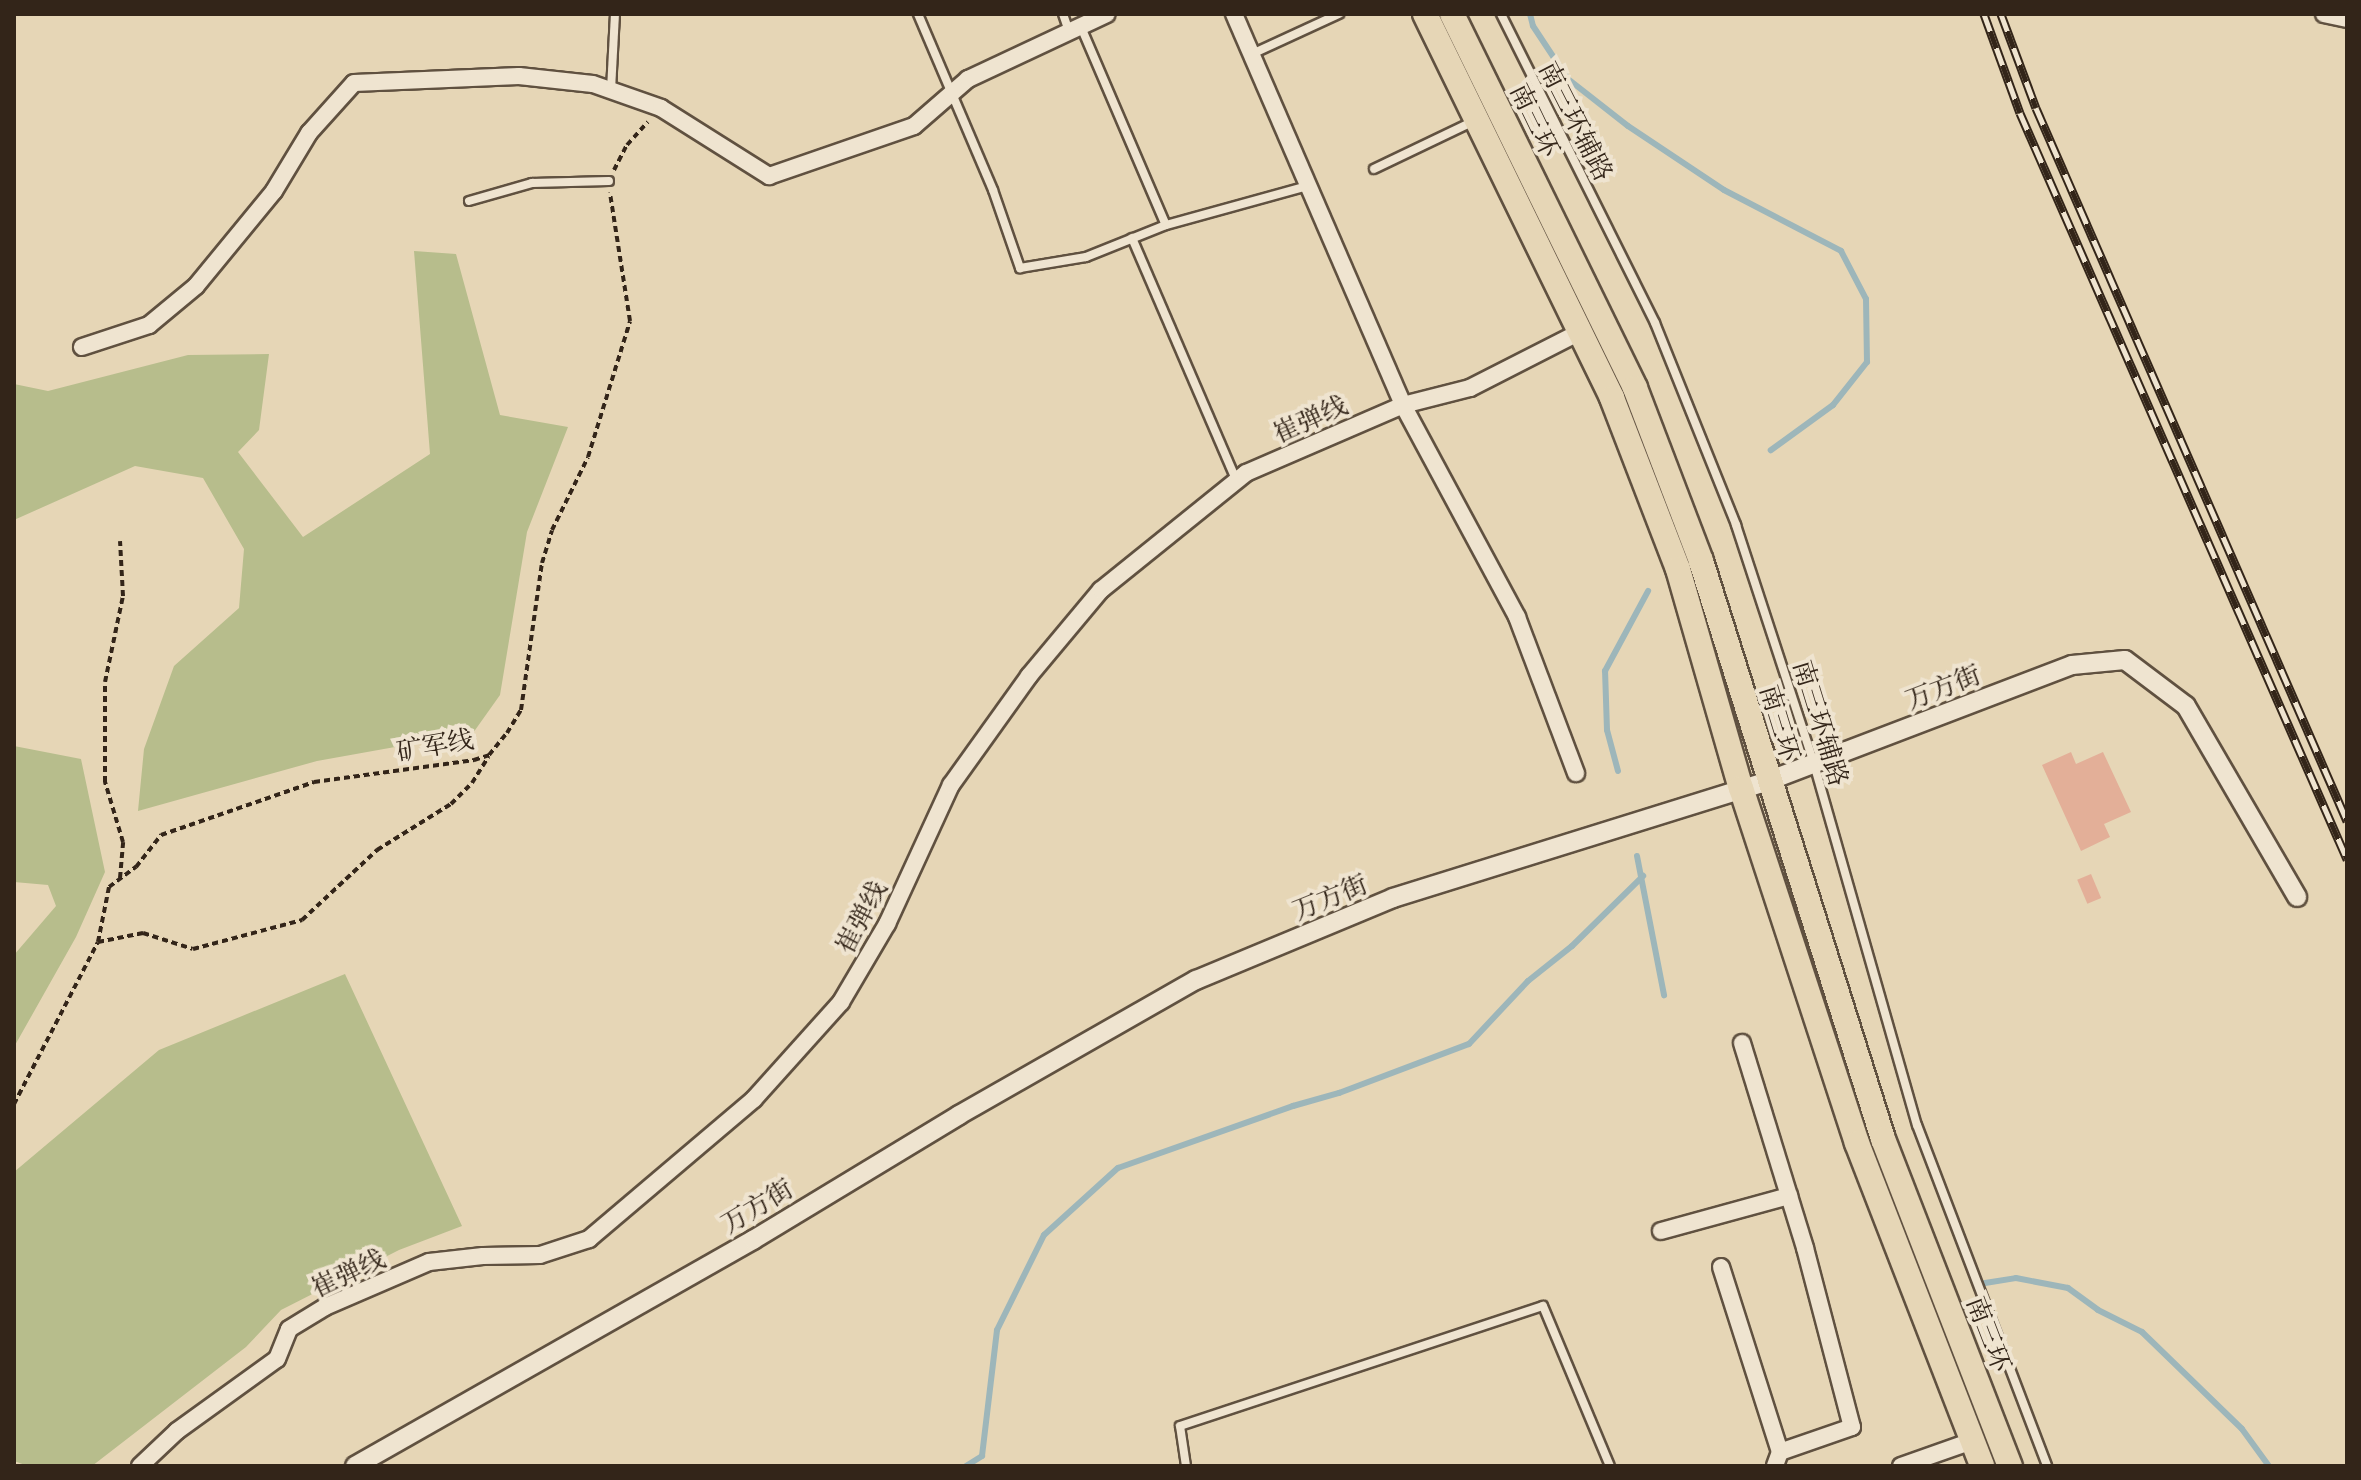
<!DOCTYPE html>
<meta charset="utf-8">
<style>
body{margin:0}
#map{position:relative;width:2361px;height:1480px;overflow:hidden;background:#e6d6b6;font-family:"Gentium Book Plus","Noto Serif SC",serif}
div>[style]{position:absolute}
.green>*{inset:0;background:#b7bd8c}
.stream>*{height:6px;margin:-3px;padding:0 3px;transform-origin:3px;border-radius:3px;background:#9db6ba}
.building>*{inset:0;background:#e3af98;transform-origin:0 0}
.path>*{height:4px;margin-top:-2px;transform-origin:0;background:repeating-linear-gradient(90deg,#332519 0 6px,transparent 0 10px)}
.roads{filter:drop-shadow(2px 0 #605140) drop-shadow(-2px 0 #605140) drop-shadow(0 2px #605140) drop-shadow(0 -2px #605140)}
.service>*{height:8px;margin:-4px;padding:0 4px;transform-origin:4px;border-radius:4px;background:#efe4d0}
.minor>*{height:16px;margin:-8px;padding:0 8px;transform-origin:8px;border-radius:8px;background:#efe4d0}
.tertiary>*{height:18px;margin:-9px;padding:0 9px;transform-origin:9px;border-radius:9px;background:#efe4d0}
.primary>*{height:24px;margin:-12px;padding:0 12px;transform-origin:12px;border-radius:12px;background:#e6d6b6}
.rail>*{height:9px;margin-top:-4.5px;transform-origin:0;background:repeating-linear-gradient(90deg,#efe4d0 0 18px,#332519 0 36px);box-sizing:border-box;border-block:2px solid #332519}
span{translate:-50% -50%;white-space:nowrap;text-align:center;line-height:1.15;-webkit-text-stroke:8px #efe4d0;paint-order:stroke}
.street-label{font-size:26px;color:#332519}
.frame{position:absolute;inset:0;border:16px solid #332519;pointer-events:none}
</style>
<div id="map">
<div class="green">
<i style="clip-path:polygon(414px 251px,456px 254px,500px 415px,568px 427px,527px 532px,500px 695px,473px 733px,317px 761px,138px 811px,144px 749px,174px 666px,239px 608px,244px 549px,203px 478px,135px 466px,14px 520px,14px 384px,48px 391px,188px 355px,269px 354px,259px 430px,238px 452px,303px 537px,430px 454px)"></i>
<i style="clip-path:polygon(14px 746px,81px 759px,105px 872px,76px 937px,14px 1047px,14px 955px,56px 906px,48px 885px,14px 882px)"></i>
<i style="clip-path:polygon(345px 974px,462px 1226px,399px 1250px,281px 1310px,246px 1347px,92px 1466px,28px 1466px,14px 1461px,14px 1172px,159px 1050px)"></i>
</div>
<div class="stream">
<i style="left:1530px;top:14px;width:12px;rotate:76deg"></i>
<i style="left:1533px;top:26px;width:64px;rotate:56.6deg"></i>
<i style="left:1568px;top:79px;width:76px;rotate:38.1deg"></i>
<i style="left:1628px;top:126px;width:115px;rotate:33.7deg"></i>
<i style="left:1724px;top:190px;width:132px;rotate:27.5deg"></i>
<i style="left:1841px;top:251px;width:54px;rotate:62.5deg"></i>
<i style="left:1866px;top:299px;width:63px;rotate:89.1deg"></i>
<i style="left:1867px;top:362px;width:55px;rotate:128.3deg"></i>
<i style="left:1833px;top:405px;width:77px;rotate:144deg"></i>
<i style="left:1618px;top:771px;width:42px;rotate:-105deg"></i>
<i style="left:1607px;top:730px;width:59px;rotate:-91.9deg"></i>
<i style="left:1605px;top:671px;width:91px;rotate:-61.7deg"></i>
<i style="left:1637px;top:856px;width:142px;rotate:79deg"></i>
<i style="left:1985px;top:1283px;width:31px;rotate:-9deg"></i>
<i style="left:2016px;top:1278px;width:53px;rotate:10.9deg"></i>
<i style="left:2068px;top:1288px;width:37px;rotate:36deg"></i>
<i style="left:2098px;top:1310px;width:49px;rotate:26.6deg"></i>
<i style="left:2142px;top:1332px;width:139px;rotate:44.1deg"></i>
<i style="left:2242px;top:1429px;width:46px;rotate:53.9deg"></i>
<i style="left:966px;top:1466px;width:19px;rotate:-32deg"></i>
<i style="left:982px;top:1456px;width:127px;rotate:-83.2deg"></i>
<i style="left:997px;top:1330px;width:106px;rotate:-63.7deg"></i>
<i style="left:1044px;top:1235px;width:100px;rotate:-42.2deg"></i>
<i style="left:1118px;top:1168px;width:186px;rotate:-19.5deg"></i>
<i style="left:1293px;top:1106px;width:48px;rotate:-15.8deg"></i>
<i style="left:1339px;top:1093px;width:139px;rotate:-20.7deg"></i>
<i style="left:1469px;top:1044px;width:86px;rotate:-46.9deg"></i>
<i style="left:1528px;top:981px;width:56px;rotate:-38.5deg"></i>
<i style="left:1572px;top:946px;width:100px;rotate:-44.6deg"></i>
</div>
<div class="building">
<i style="clip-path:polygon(2071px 752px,2076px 764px,2103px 752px,2131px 812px,2104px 824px,2110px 837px,2081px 851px,2042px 765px)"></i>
<i style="left:2091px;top:874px;width:26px;height:15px;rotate:67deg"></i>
</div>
<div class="path">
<i style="left:614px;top:170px;width:28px;rotate:-63deg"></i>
<i style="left:627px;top:145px;width:31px;rotate:-48deg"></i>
<i style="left:120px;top:878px;width:36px;rotate:-85deg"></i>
<i style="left:123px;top:842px;width:63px;rotate:-106.7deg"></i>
<i style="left:105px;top:782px;width:100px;rotate:-90deg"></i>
<i style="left:105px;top:682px;width:88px;rotate:-78.2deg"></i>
<i style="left:123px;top:596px;width:55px;rotate:-93.1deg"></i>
<i style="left:98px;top:942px;width:46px;rotate:-11.3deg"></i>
<i style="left:143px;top:933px;width:52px;rotate:17.7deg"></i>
<i style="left:193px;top:949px;width:113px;rotate:-14.9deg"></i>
<i style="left:302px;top:920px;width:103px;rotate:-43deg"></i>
<i style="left:377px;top:850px;width:87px;rotate:-31.9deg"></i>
<i style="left:451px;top:804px;width:30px;rotate:-45deg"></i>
<i style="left:472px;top:783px;width:31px;rotate:-58deg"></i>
<i style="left:14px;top:1104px;width:182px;rotate:-62.6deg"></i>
<i style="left:98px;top:942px;width:56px;rotate:-78.7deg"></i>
<i style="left:109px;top:887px;width:34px;rotate:-37deg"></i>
<i style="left:136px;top:867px;width:41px;rotate:-52deg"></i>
<i style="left:161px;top:835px;width:162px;rotate:-19.1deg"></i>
<i style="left:314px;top:782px;width:162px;rotate:-7.8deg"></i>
<i style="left:474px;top:760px;width:16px;rotate:-18deg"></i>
<i style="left:489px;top:755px;width:28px;rotate:-51deg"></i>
<i style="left:507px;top:733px;width:27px;rotate:-59deg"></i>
<i style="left:521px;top:710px;width:148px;rotate:-81.9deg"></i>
<i style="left:542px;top:563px;width:34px;rotate:-73deg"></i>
<i style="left:552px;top:530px;width:81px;rotate:-63.7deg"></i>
<i style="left:588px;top:457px;width:142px;rotate:-72.8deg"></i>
<i style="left:630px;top:321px;width:130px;rotate:-98.9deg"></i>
</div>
<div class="roads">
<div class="service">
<i style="left:918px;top:14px;width:191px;rotate:66.9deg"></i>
<i style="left:993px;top:190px;width:83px;rotate:70.9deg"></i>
<i style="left:1020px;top:268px;width:67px;rotate:-9.5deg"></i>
<i style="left:1086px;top:257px;width:86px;rotate:-21.8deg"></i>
<i style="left:1063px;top:14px;width:18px;rotate:71deg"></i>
<i style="left:1501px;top:14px;width:345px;rotate:63.5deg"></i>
<i style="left:1655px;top:323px;width:218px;rotate:68.1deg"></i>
<i style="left:1736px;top:525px;width:251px;rotate:71.9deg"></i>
<i style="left:1814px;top:764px;width:375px;rotate:74.1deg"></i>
<i style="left:1917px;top:1125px;width:365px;rotate:69.1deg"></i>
<i style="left:1081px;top:27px;width:215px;rotate:66.8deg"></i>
<i style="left:1166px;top:225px;width:147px;rotate:-15.4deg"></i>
<i style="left:1252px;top:54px;width:96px;rotate:-24.7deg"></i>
<i style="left:611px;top:90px;width:76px;rotate:-87deg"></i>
<i style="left:1374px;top:169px;width:109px;rotate:-25.6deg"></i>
<i style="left:469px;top:201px;width:66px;rotate:-15.9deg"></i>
<i style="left:532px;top:183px;width:77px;rotate:-1.5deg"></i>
<i style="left:1132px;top:238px;width:263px;rotate:66.7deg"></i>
<i style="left:1186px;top:1466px;width:40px;rotate:-98.5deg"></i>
<i style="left:1180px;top:1426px;width:382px;rotate:-18.3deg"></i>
<i style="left:1543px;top:1306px;width:173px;rotate:67.3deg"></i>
</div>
<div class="minor">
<i style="left:1234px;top:14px;width:426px;rotate:66.6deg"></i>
<i style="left:1403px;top:405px;width:241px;rotate:61.7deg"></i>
<i style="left:1517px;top:617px;width:167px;rotate:69.3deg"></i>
<i style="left:2324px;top:14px;width:24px;rotate:12deg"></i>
<i style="left:82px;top:347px;width:71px;rotate:-18.2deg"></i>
<i style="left:149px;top:325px;width:61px;rotate:-39.7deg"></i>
<i style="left:196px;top:286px;width:123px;rotate:-50.6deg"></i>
<i style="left:274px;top:191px;width:68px;rotate:-58.9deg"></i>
<i style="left:309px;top:133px;width:67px;rotate:-48deg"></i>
<i style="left:354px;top:83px;width:165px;rotate:-2.4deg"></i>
<i style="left:519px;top:76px;width:74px;rotate:6.2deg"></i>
<i style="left:593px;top:84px;width:72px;rotate:19.4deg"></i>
<i style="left:661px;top:108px;width:128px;rotate:32.2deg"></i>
<i style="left:769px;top:176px;width:153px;rotate:-19deg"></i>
<i style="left:914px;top:126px;width:72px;rotate:-41deg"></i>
<i style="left:968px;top:79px;width:153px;rotate:-25.1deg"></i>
<i style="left:1742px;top:1043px;width:214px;rotate:72.9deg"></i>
<i style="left:1805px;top:1248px;width:185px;rotate:75.3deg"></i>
<i style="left:1852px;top:1427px;width:76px;rotate:160.9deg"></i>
<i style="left:1780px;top:1452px;width:15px;rotate:110deg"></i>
<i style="left:1661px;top:1231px;width:133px;rotate:-15.3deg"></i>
<i style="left:1721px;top:1267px;width:194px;rotate:72.3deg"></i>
<i style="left:140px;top:1466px;width:51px;rotate:-43.4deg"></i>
<i style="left:177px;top:1431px;width:123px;rotate:-35.8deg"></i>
<i style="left:277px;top:1359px;width:32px;rotate:-68deg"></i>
<i style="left:289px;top:1329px;width:42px;rotate:-31.4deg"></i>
<i style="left:325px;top:1307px;width:113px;rotate:-23.4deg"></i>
<i style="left:429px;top:1262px;width:54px;rotate:-6.3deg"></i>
<i style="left:483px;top:1256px;width:57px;rotate:-1deg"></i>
<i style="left:540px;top:1255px;width:52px;rotate:-18.1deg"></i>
<i style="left:589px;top:1239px;width:216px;rotate:-40.3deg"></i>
<i style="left:754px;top:1099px;width:130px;rotate:-48.1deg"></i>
<i style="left:841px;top:1002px;width:91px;rotate:-59.5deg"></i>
<i style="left:887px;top:924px;width:153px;rotate:-65.3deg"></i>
<i style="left:951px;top:785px;width:134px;rotate:-54.4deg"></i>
<i style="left:1029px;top:676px;width:112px;rotate:-50.1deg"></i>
<i style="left:1101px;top:590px;width:186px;rotate:-38.9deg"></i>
<i style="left:1246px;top:473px;width:171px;rotate:-23.4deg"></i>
<i style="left:1403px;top:405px;width:69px;rotate:-14.2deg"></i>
<i style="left:1470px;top:388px;width:123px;rotate:-27deg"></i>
<i style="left:1901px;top:1466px;width:75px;rotate:-19.4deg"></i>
</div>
<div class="tertiary">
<i style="left:355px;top:1466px;width:458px;rotate:-29.6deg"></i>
<i style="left:753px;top:1240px;width:241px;rotate:-31.2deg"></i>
<i style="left:959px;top:1115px;width:273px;rotate:-29.7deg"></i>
<i style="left:1196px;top:980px;width:213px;rotate:-22.6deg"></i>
<i style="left:1393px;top:898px;width:393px;rotate:-17.3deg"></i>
<i style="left:1768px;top:781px;width:325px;rotate:-20.9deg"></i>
<i style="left:2072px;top:665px;width:53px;rotate:-5.4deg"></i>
<i style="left:2125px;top:660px;width:76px;rotate:37deg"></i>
<i style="left:2186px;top:706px;width:221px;rotate:59.8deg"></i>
</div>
<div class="primary">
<i style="left:1425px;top:14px;width:427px;rotate:64deg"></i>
<i style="left:1612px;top:398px;width:183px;rotate:68.9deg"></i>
<i style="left:1678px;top:569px;width:228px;rotate:74deg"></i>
<i style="left:1741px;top:788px;width:373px;rotate:71.9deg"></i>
<i style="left:1857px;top:1143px;width:346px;rotate:68.8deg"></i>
<i style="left:1452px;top:14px;width:416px;rotate:63.9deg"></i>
<i style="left:1635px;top:388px;width:185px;rotate:69.1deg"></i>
<i style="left:1701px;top:561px;width:606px;rotate:72.52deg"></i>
<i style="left:1883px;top:1139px;width:351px;rotate:68.8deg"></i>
</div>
</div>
<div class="rail">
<i style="left:1984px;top:14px;width:105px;rotate:70deg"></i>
<i style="left:2020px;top:113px;width:815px;rotate:66.33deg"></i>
<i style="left:2001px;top:14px;width:100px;rotate:69.6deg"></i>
<i style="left:2036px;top:108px;width:778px;rotate:66.43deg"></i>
</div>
<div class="street-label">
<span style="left:1535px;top:120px;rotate:64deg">南三环</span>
<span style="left:1576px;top:121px;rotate:63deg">南三环辅路</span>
<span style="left:1310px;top:419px;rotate:-24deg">崔弹线</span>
<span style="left:1943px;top:687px;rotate:-21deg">万方街</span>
<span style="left:1780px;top:723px;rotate:73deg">南三环</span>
<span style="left:1821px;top:723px;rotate:73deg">南三环辅路</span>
<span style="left:435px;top:745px;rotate:-10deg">矿军线</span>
<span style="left:1330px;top:897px;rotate:-22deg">万方街</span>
<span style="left:861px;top:917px;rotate:-62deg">崔弹线</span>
<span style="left:757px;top:1206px;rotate:-31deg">万方街</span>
<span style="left:348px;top:1273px;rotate:-25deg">崔弹线</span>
<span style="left:1989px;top:1334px;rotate:69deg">南三环</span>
</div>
<div class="frame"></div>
</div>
